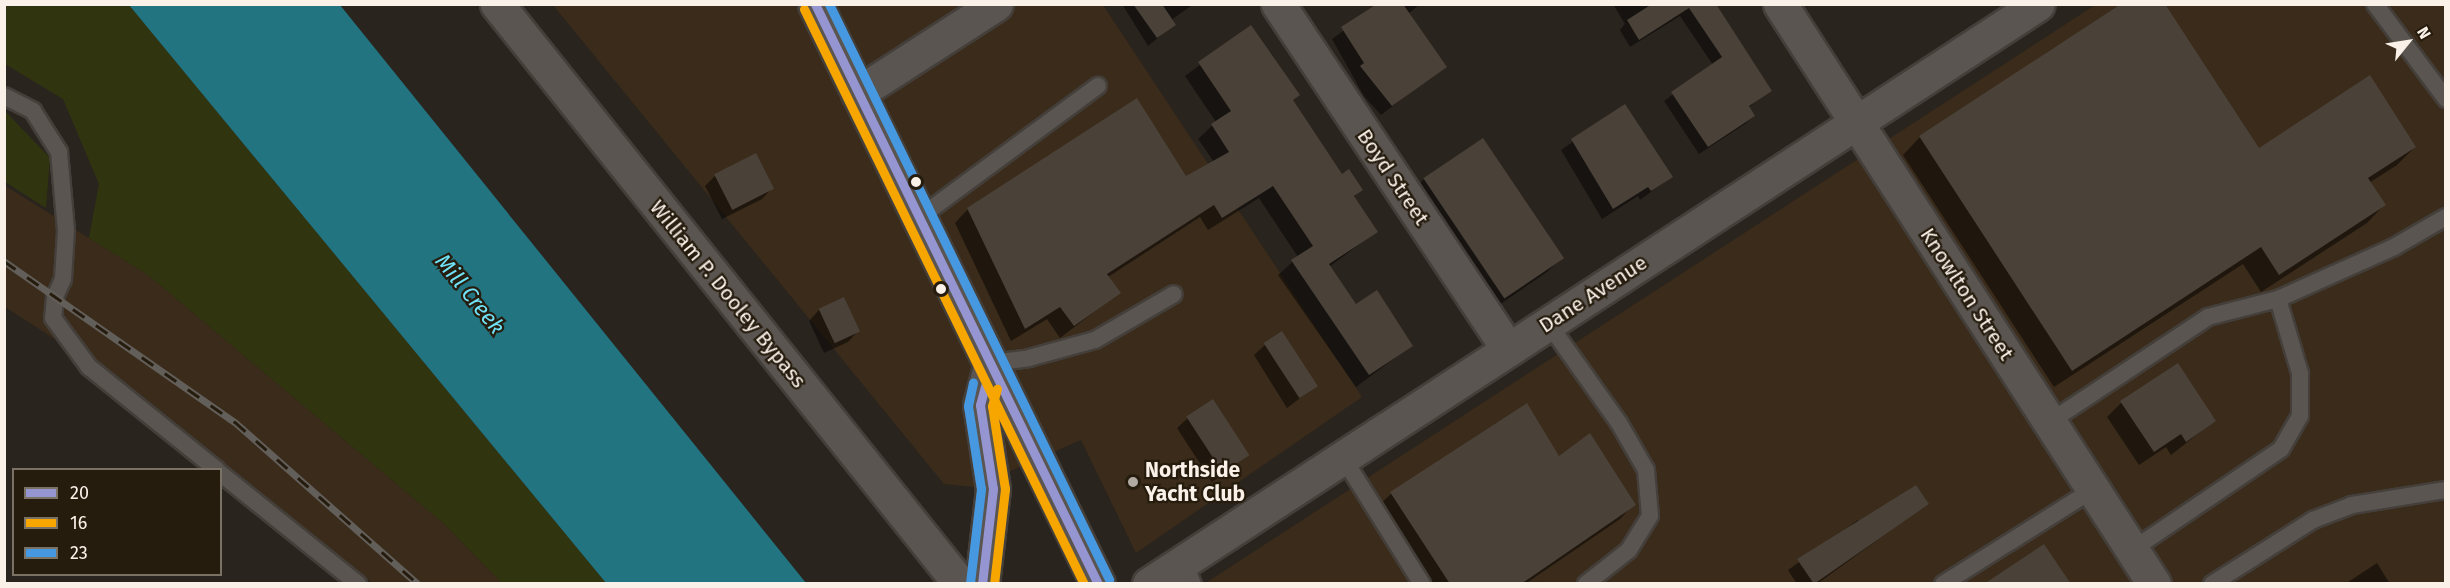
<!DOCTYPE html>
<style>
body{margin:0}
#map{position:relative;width:2450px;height:588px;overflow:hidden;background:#2a241e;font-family:"Fira Sans",sans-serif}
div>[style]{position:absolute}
.built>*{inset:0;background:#3a2b1a}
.green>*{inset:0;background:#31350f}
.water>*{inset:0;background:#237481}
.shadow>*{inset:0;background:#0007}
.building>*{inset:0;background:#4a4138;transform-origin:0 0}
.roads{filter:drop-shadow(2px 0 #443f3a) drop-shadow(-2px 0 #443f3a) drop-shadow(0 2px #443f3a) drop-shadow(0 -2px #443f3a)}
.lane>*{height:16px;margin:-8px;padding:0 8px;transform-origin:8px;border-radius:8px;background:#5a5550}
.street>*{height:33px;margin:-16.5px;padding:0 16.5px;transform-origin:16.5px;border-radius:16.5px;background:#5a5550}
.secondary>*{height:33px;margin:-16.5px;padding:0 16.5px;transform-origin:16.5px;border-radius:16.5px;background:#5a5550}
.rail>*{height:7px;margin-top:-3.5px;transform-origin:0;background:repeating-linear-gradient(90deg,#261c0e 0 14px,#625e59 0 28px);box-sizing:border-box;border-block:2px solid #625e59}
.bus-1>*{height:9px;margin:-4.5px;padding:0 4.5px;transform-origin:4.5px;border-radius:4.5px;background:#9595d1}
.bus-2>*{height:9px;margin:-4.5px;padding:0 4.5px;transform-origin:4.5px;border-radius:4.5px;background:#f7a600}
.bus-3>*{height:9px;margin:-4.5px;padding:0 4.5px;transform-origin:4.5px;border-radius:4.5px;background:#4699e1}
.dots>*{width:16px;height:16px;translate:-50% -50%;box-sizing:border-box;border:3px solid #261c0e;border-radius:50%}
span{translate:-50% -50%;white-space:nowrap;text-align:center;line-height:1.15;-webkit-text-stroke:4.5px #261c0e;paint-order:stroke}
.street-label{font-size:21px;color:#faf2e9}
.poi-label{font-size:21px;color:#faf2e9;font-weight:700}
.left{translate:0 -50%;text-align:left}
.water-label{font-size:22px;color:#70e3f8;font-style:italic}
.frame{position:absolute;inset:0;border:6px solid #faf2e9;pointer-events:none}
.legend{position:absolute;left:12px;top:468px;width:210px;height:108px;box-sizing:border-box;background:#261c0e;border:2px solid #7b7266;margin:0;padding:8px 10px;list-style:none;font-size:18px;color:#faf2e9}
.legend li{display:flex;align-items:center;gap:12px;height:30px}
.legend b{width:30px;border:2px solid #7b7266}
.north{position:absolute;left:2378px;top:12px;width:60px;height:60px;-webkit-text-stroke:4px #261c0e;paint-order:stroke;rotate:60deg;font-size:16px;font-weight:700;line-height:24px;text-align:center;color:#faf2e9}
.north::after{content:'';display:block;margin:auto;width:21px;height:27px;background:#faf2e9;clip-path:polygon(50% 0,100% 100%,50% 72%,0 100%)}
</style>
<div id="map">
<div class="built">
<i style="clip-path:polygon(553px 5px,1103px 5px,1362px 397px,1136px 553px,1081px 440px,974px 487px,944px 484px)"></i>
<i style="clip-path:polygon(2095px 5px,2445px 5px,2445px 583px,1204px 584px)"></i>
<i style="clip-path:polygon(4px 185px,148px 275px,443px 523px,502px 583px,372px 583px,140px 394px,5px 307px)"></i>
</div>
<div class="green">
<i style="clip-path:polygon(4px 5px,129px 5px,606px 583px,502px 583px,443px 523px,148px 275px,89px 238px,99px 184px,63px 99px,5px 64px)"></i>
<i style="clip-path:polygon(4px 110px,50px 158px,46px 208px,5px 182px)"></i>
</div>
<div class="water">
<i style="clip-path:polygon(129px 5px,340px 5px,806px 583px,606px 583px)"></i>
</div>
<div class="shadow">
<i style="clip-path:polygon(1122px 4px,1194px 4px,1171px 20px,1174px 25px,1148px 46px)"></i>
<i style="clip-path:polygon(1380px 4px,1420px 4px,1408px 14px,1445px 66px,1381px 115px,1364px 96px,1332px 39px)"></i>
<i style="clip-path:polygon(1613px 4px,1712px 4px,1770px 90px,1748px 108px,1754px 116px,1745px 124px,1699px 154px,1664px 101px,1713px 65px,1680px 16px,1630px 47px,1620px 30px,1625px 24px)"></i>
<i style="clip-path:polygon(1251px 27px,1292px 101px,1342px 176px,1362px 189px,1354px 197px,1376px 232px,1329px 267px,1355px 306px,1411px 346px,1356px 387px,1278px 275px,1298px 257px,1259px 198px,1208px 230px,1200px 217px,1108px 277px,1119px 293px,1060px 338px,1047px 319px,1011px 341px,955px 223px,968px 209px,1185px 178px,1214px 162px,1198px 139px,1216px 122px,1185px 76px)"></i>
<i style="clip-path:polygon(1625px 106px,1671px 177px,1640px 200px,1638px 196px,1602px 219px,1561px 150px)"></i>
<i style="clip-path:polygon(1920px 137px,2258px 150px,2415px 147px,2397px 165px,2369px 183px,2384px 205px,2367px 223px,2261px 292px,2243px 264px,2054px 387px,1903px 155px)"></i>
<i style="clip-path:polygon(715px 176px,772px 188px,762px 199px,722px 219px,705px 186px)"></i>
<i style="clip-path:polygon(1424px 179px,1562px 258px,1547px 272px,1489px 312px,1410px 194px)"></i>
<i style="clip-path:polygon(844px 299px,858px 331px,848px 342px,824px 353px,809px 321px,819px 310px)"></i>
<i style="clip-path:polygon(1265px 345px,1316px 386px,1287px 408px,1254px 355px)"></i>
<i style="clip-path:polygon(2121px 403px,2214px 421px,2171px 455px,2166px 447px,2139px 465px,2107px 417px)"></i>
<i style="clip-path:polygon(1526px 405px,1559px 458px,1634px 504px,1620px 519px,1525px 584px,1426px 584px,1376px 508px,1391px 494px)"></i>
<i style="clip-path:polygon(1188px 418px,1247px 455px,1212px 482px,1177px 428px)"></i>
<i style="clip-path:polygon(1927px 504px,1817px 584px,1797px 584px,1788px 570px,1858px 520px,1860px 523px)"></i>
<i style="clip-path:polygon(2377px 563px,2390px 584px,2345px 584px)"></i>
</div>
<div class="building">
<i style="clip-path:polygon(1133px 4px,1162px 4px,1176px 25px,1157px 38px)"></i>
<i style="clip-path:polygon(1377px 4px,1403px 4px,1447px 67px,1392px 106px,1360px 66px,1364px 63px,1341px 27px)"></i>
<i style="clip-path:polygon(1652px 4px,1716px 4px,1772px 91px,1749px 106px,1755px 116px,1708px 147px,1671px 92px,1722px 57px,1689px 8px,1639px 40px,1627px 20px)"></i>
<i style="clip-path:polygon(2121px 4px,2165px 4px,2259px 148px,2370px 75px,2416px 147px,2368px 178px,2386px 205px,2279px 275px,2261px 247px,2072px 371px,1919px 136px)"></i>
<i style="clip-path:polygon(1251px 25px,1300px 95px,1293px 100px,1342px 174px,1349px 169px,1363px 190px,1354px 196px,1378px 232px,1329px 264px,1356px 304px,1377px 290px,1413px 346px,1369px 375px,1291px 260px,1313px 246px,1273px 186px,1222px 218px,1214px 205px,1107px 274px,1121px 293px,1074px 326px,1060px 307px,1025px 329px,967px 208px,1137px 98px,1186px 176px,1229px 152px,1211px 124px,1231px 111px,1198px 62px)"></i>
<i style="clip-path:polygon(1625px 104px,1673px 177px,1651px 191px,1648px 187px,1613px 209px,1571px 139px)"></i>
<i style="left:1483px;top:138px;width:145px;height:72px;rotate:56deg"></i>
<i style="left:756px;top:153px;width:40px;height:47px;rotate:63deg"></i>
<i style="left:844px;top:297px;width:38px;height:28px;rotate:65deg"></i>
<i style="left:1282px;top:331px;width:66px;height:22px;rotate:57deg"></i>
<i style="clip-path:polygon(2178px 363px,2216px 421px,2186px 442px,2181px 434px,2154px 452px,2120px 401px)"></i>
<i style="left:1213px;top:399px;width:67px;height:32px;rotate:57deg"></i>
<i style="clip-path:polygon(1527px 403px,1559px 456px,1590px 433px,1636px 505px,1521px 584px,1450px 584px,1390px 492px)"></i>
<i style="clip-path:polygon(1916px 485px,1929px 504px,1814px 584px,1797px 559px)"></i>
<i style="clip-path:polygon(2044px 544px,2071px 584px,1984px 584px)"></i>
</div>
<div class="roads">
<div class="lane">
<i style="left:2375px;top:4px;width:119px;rotate:53.2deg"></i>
<i style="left:4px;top:96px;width:33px;rotate:27deg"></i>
<i style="left:33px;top:111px;width:49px;rotate:57.6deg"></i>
<i style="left:59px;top:152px;width:79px;rotate:84.9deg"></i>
<i style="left:66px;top:231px;width:48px;rotate:93.6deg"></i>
<i style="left:63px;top:279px;width:20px;rotate:114deg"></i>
<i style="left:55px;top:297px;width:21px;rotate:95deg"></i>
<i style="left:53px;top:318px;width:61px;rotate:53.7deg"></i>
<i style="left:89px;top:367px;width:164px;rotate:38.8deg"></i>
<i style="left:920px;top:217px;width:221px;rotate:-36.4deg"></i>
<i style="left:1548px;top:323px;width:123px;rotate:54.6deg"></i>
<i style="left:1619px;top:423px;width:54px;rotate:60.1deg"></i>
<i style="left:1646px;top:470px;width:46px;rotate:85deg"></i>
<i style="left:1650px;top:516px;width:40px;rotate:122deg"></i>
<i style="left:1629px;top:550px;width:55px;rotate:141.7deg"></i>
<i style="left:991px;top:363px;width:38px;rotate:-7deg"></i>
<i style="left:1029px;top:358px;width:68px;rotate:-15.3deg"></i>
<i style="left:1095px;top:340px;width:91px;rotate:-30.2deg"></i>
<i style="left:2051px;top:421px;width:188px;rotate:-33.5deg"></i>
<i style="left:2208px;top:317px;width:72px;rotate:-14.4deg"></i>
<i style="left:2278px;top:299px;width:127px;rotate:-24.1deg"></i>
<i style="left:2394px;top:247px;width:60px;rotate:-30deg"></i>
<i style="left:1342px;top:456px;width:151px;rotate:58deg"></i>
<i style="left:220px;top:473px;width:177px;rotate:38.8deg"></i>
<i style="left:2132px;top:550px;width:180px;rotate:-34.1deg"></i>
<i style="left:2281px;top:449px;width:38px;rotate:-60deg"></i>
<i style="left:2300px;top:416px;width:43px;rotate:-90deg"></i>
<i style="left:2300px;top:373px;width:77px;rotate:-106.6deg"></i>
<i style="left:1184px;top:561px;width:25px;rotate:69deg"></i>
<i style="left:1943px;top:584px;width:178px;rotate:-32.2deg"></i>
<i style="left:2212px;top:584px;width:120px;rotate:-32.4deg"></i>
<i style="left:2313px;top:520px;width:42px;rotate:-21deg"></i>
<i style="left:2352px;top:505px;width:95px;rotate:-9.1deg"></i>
</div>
<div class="street">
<i style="left:1278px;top:4px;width:415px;rotate:56.3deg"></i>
<i style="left:1780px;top:4px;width:690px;rotate:57.18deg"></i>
<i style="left:858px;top:93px;width:164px;rotate:-32.8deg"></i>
<i style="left:1149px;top:584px;width:1061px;rotate:-33.12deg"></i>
</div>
<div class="secondary">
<i style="left:497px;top:4px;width:742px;rotate:51.4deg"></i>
<i style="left:815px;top:4px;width:645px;rotate:63.99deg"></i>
<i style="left:982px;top:584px;width:96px;rotate:-83.4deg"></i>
<i style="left:993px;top:489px;width:85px;rotate:-98.8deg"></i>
<i style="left:980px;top:405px;width:43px;rotate:-75.3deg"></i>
</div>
</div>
<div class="rail">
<i style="left:4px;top:261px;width:282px;rotate:34.9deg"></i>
<i style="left:235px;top:422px;width:244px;rotate:41.5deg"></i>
</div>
<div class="bus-1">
<i style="left:815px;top:4px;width:645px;rotate:63.99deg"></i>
<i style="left:982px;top:584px;width:96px;rotate:-83.4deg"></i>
<i style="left:993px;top:489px;width:85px;rotate:-98.8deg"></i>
<i style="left:980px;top:405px;width:20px;rotate:-75deg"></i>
</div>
<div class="bus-2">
<i style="left:804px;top:9px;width:640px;rotate:64.04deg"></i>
<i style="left:994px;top:584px;width:96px;rotate:-83.4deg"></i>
<i style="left:1005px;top:489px;width:84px;rotate:-98.9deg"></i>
<i style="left:992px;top:406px;width:18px;rotate:-74deg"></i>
</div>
<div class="bus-3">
<i style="left:829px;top:4px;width:640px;rotate:64.04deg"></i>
<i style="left:970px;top:583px;width:95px;rotate:-83.3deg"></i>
<i style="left:981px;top:489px;width:84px;rotate:-98.9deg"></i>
<i style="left:968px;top:406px;width:24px;rotate:-78deg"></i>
</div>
<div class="dots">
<i style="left:916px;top:182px;background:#faf2e9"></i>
<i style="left:941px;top:289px;background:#faf2e9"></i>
<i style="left:1133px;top:482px;background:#b1aaa2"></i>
</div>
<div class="street-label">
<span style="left:1393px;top:177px;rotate:56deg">Boyd Street</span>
<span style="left:728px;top:294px;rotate:51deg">William P. Dooley Bypass</span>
<span style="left:1593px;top:294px;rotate:-33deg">Dane Avenue</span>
<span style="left:1967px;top:294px;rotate:57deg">Knowlton Street</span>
</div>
<div class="poi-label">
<span class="left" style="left:1145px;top:482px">Northside<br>Yacht Club</span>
</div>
<div class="water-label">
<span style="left:470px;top:294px;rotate:51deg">Mill Creek</span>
</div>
<div class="frame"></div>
<ul class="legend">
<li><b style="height:8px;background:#9595d1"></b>20</li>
<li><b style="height:8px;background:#f7a600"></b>16</li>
<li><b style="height:8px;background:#4699e1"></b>23</li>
</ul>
<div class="north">N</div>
</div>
